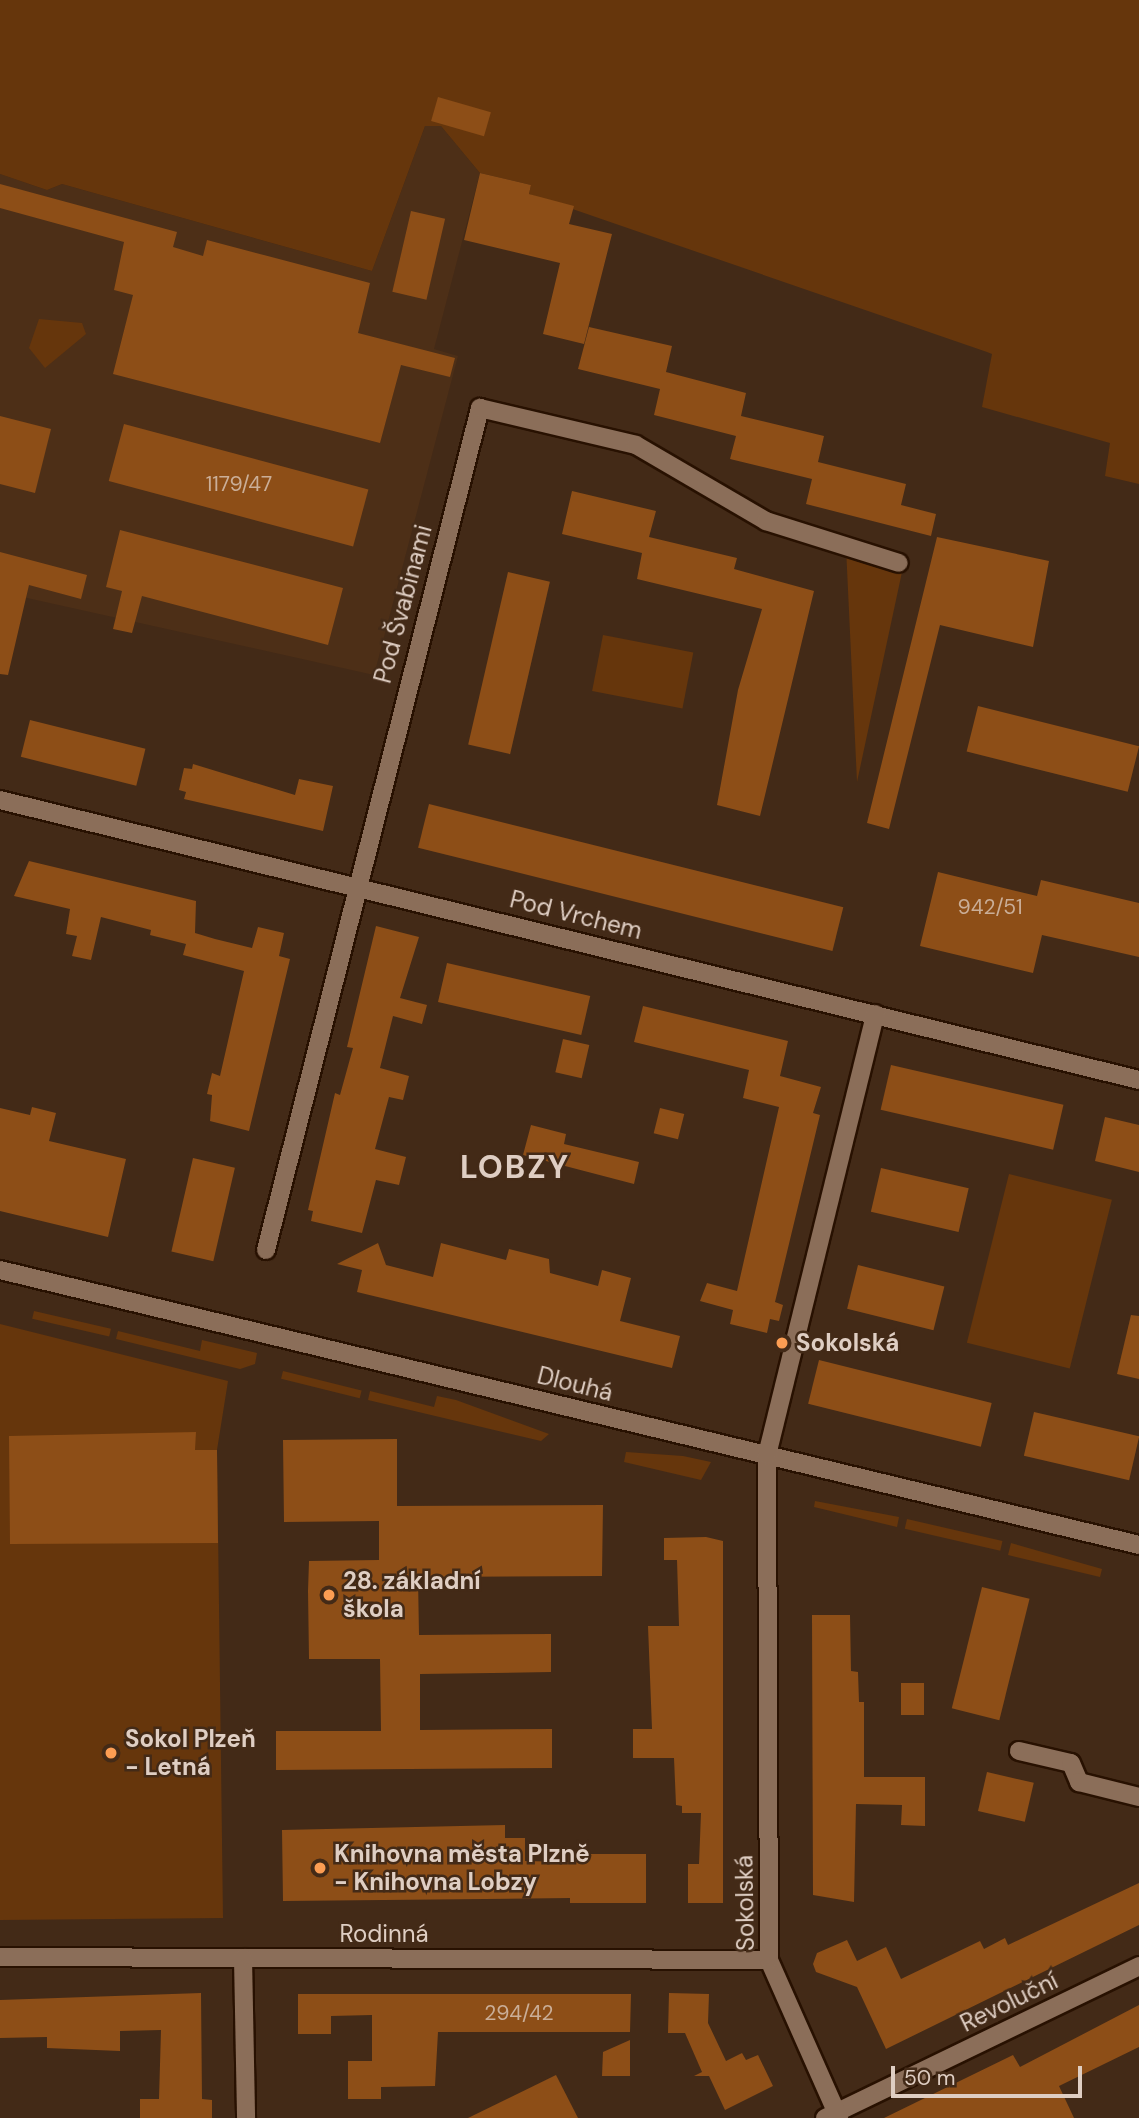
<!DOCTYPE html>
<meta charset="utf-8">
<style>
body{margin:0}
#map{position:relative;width:1139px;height:2118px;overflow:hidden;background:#432a17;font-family:"DM Sans",sans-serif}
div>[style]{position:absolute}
.built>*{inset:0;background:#4d2f17}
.green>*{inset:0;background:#66360c;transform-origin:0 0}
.building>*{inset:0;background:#8d4e17;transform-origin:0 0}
.roads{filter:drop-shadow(2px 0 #281101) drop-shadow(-2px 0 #281101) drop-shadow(0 2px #281101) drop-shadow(0 -2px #281101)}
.minor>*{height:18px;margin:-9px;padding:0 9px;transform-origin:9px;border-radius:9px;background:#8b6e59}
.dots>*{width:19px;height:19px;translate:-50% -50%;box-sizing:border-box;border:4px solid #432a17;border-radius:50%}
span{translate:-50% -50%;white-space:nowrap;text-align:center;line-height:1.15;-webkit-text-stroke:5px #432a17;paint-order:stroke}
.number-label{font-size:21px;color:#caae98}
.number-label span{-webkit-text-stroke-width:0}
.street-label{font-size:24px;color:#dfcec3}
.poi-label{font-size:24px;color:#dfcec3;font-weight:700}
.left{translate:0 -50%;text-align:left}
.district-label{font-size:32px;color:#dfcec3;font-weight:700;letter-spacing:2px}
.scale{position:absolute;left:891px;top:2066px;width:191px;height:32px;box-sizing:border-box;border:4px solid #dfcec3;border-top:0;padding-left:9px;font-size:21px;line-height:24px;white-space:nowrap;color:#dfcec3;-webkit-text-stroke:5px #432a17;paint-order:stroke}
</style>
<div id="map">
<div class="built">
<i style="clip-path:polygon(425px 126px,441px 126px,480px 173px,434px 349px,458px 356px,374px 675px,0 592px,0 174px,47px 190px,62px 184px,372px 271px)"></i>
</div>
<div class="green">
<i style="clip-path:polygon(0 0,1139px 0,1139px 484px,1105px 476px,1110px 443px,982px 407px,992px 354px,987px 352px,529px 194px,531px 185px,480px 173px,441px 126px,425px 126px,372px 271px,62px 184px,47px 190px,0 174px)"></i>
<i style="clip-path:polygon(39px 319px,82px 323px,86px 334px,45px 368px,29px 348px)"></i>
<i style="clip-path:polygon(846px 547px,899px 563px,902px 572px,857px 782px)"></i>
<i style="left:603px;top:635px;width:92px;height:57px;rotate:11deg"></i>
<i style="left:1009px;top:1174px;width:106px;height:174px;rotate:14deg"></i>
<i style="left:34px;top:1311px;width:79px;height:8px;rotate:13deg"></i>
<i style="clip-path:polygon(0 1324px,228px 1381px,217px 1450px,223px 1918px,0 1920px)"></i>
<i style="clip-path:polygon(118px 1331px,200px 1351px,202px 1340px,257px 1353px,255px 1364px,240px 1369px,116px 1339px)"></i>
<i style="left:283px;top:1371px;width:81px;height:8px;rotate:14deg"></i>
<i style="clip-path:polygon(370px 1391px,434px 1407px,437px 1396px,456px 1400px,549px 1434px,541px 1441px,368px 1400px)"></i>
<i style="clip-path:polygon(626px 1452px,683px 1456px,711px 1462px,701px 1480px,624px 1462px)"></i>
<i style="clip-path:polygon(815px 1501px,899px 1517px,897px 1527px,814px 1507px)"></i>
<i style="left:907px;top:1519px;width:98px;height:10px;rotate:13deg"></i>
<i style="clip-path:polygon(1011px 1543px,1102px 1569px,1100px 1577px,1008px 1555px)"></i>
</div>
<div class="building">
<i style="left:438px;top:97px;width:55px;height:25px;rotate:16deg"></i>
<i style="clip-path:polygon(480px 173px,531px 185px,529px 194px,574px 206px,569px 224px,612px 234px,584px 344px,543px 334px,560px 263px,464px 240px)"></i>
<i style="clip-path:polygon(0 184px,177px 232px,173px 247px,203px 256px,207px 240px,370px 283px,358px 333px,455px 358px,450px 377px,401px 365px,380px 443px,113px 374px,133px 295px,114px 290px,124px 242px,0 208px)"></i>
<i style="left:411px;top:211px;width:35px;height:83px;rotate:13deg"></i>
<i style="clip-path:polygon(589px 327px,672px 346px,666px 372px,746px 393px,741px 416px,824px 436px,818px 462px,906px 484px,901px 505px,936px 514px,931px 536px,806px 504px,812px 479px,730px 459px,736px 436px,654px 415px,660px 389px,578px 369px)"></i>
<i style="clip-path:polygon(0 416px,51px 429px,35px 493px,0 484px)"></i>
<i style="left:124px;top:424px;width:253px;height:59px;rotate:15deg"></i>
<i style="clip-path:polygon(572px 491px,656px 511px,649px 537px,737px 558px,734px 569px,814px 591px,760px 816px,717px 805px,738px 690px,762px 609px,637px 579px,642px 553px,562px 534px)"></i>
<i style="clip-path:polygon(120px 530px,343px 588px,328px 645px,142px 596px,132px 633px,113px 629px,122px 591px,106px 587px)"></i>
<i style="clip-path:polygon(937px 537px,1049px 561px,1033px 647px,940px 625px,889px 829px,867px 823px)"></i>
<i style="clip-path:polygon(0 552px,87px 575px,81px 599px,29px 585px,8px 675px,0 674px)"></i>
<i style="left:508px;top:572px;width:43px;height:177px;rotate:13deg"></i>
<i style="left:978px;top:706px;width:166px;height:47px;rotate:14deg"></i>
<i style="left:30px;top:720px;width:119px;height:38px;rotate:14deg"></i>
<i style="clip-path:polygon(193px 764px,295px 795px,299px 779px,333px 786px,323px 831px,184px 799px,186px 792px,179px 790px,184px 768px,192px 769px)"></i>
<i style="left:429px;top:804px;width:427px;height:45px;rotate:14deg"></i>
<i style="clip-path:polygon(29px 861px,196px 901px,195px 933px,215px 939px,252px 948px,258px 927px,284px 933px,279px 956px,290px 959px,249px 1131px,210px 1121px,212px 1095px,207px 1094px,212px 1073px,220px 1076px,244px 971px,183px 955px,186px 944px,150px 935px,151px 930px,101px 917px,91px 960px,72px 956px,77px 936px,66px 934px,70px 909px,14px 896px)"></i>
<i style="clip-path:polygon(938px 872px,1037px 896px,1041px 880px,1139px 903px,1139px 957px,1042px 935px,1033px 973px,920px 946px)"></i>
<i style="clip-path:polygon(376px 926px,419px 937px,400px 998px,427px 1005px,422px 1024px,393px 1016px,380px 1068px,409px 1076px,403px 1100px,389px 1097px,375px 1149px,406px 1157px,399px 1185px,376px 1180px,362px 1233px,311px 1221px,313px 1211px,308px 1210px,335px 1093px,340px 1095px,353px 1048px,347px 1047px)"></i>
<i style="left:447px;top:963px;width:147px;height:40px;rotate:13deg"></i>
<i style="clip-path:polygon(643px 1006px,788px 1041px,780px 1076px,821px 1087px,813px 1113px,820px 1115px,775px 1302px,783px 1305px,779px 1321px,770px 1319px,767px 1333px,730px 1324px,733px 1310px,700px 1301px,707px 1283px,737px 1291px,779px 1107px,743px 1098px,749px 1070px,634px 1042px)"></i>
<i style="left:563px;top:1039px;width:27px;height:34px;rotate:13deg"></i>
<i style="left:891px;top:1065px;width:177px;height:46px;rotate:13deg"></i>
<i style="clip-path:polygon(32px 1107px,56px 1113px,49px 1141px,126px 1159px,108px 1237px,0 1211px,0 1108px,30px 1115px)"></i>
<i style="left:660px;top:1108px;width:25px;height:26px;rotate:14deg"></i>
<i style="clip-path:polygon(1105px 1117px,1139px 1125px,1139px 1172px,1095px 1161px)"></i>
<i style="clip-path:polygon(531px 1125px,566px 1134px,564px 1144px,639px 1162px,634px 1184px,523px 1155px)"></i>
<i style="left:193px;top:1158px;width:43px;height:96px;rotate:13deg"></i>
<i style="left:881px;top:1168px;width:90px;height:45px;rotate:13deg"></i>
<i style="clip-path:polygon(378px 1243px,386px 1265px,433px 1277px,441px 1243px,506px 1260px,509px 1249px,549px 1259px,550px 1273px,598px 1286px,602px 1270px,631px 1278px,620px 1321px,680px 1336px,672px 1368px,357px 1292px,362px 1270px,337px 1264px)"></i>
<i style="left:858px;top:1265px;width:89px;height:45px;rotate:14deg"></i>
<i style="clip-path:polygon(1131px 1315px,1139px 1316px,1139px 1379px,1117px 1374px)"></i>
<i style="left:819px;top:1360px;width:178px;height:45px;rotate:14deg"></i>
<i style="left:1034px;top:1412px;width:108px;height:45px;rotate:13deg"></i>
<i style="clip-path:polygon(196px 1432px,195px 1450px,217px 1450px,218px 1543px,10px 1544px,9px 1436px)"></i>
<i style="clip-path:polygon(397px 1439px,397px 1506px,603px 1505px,602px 1576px,418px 1577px,419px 1635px,551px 1634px,551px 1672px,420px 1674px,420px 1730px,552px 1729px,552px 1768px,276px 1770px,276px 1731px,381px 1731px,380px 1659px,309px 1659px,308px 1591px,309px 1561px,379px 1560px,379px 1521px,284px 1522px,283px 1440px)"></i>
<i style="clip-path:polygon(706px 1537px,723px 1541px,723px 1903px,688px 1903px,688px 1864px,699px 1864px,701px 1813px,682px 1813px,682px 1806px,676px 1805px,674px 1758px,633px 1758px,633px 1729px,652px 1729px,648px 1626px,679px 1626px,677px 1560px,664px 1560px,664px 1538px)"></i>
<i style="left:982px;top:1587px;width:49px;height:125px;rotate:14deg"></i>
<i style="clip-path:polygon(812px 1615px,850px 1615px,851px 1671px,858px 1672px,859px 1702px,864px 1702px,864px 1777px,925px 1777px,925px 1826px,901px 1825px,902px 1805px,856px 1804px,854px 1902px,813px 1895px)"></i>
<i style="left:901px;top:1683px;width:23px;height:32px"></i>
<i style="left:987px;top:1772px;width:48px;height:40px;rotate:13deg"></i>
<i style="clip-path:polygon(505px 1825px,505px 1838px,525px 1838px,525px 1861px,568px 1862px,568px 1854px,646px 1854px,646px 1903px,570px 1903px,570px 1898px,283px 1901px,282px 1830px)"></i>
<i style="clip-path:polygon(1139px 1883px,1139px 1925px,886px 2049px,857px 1987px,816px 1972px,813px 1964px,817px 1953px,847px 1940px,857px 1961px,886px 1947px,901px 1979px,980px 1941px,984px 1949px,1005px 1938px,1008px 1945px)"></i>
<i style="clip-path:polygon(201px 1993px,202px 2099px,212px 2100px,212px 2118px,140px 2118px,140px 2099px,159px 2099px,161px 2030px,120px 2031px,120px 2051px,47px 2048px,47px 2037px,0 2038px,0 2000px)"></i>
<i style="clip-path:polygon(669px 1993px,709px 1994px,708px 2023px,726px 2061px,742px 2053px,746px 2060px,758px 2055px,773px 2086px,725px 2110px,709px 2076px,694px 2076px,702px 2072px,685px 2033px,668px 2033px)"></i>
<i style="clip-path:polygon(298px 1994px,631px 1994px,630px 2032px,438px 2032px,435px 2086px,381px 2087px,381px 2099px,348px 2099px,348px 2061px,372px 2061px,372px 2015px,331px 2016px,331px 2034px,298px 2034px)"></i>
<i style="clip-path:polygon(1139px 2005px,1139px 2047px,1059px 2086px,1074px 2118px,884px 2118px,1013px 2055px,1020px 2067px)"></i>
<i style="clip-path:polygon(630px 2040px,630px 2076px,602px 2076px,603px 2052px)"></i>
<i style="clip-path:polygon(556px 2075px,578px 2118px,468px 2118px)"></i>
</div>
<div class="roads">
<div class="minor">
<i style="left:0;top:800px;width:1173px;rotate:13.81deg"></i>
<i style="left:266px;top:1250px;width:869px;rotate:-75.74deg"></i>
<i style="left:480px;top:408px;width:160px;rotate:13.3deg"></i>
<i style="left:636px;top:445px;width:151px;rotate:30.3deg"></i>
<i style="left:766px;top:521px;width:139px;rotate:17.5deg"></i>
<i style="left:0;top:1270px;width:1172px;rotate:13.57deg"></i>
<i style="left:1019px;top:1751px;width:53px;rotate:13deg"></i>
<i style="left:1071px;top:1763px;width:21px;rotate:67deg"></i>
<i style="left:1079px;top:1782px;width:62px;rotate:14deg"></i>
<i style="left:0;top:1957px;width:769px;rotate:0.22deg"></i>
<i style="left:243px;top:1958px;width:160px;rotate:88.9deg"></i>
<i style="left:825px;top:2118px;width:349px;rotate:-25.8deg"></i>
<i style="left:839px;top:2118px;width:173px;rotate:-113.9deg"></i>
<i style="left:769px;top:1960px;width:505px;rotate:-90.23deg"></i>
<i style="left:767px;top:1455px;width:454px;rotate:-76.2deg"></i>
</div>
</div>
<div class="dots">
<i style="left:782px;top:1343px;background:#fc9d53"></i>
<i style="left:329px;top:1595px;background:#fc9d53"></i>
<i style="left:111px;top:1753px;background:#fc9d53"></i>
<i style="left:320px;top:1868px;background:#fc9d53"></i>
</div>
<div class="number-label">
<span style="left:239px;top:484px">1179/47</span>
<span style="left:990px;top:907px">942/51</span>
<span style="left:519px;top:2013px">294/42</span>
</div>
<div class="street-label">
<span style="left:403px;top:604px;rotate:-75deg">Pod Švabinami</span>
<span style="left:576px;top:915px;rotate:14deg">Pod Vrchem</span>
<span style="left:575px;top:1384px;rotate:14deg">Dlouhá</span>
<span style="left:745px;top:1903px;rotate:-91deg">Sokolská</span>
<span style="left:384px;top:1934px">Rodinná</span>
<span style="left:1009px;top:2002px;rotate:-26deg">Revoluční</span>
</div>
<div class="poi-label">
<span class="left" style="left:796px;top:1343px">Sokolská</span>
<span class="left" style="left:343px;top:1595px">28. základní<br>škola</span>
<span class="left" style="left:125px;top:1753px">Sokol Plzeň<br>- Letná</span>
<span class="left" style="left:334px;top:1868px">Knihovna města Plzně<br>- Knihovna Lobzy</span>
</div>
<div class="district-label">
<span style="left:515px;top:1167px">LOBZY</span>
</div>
<div class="scale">50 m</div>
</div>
